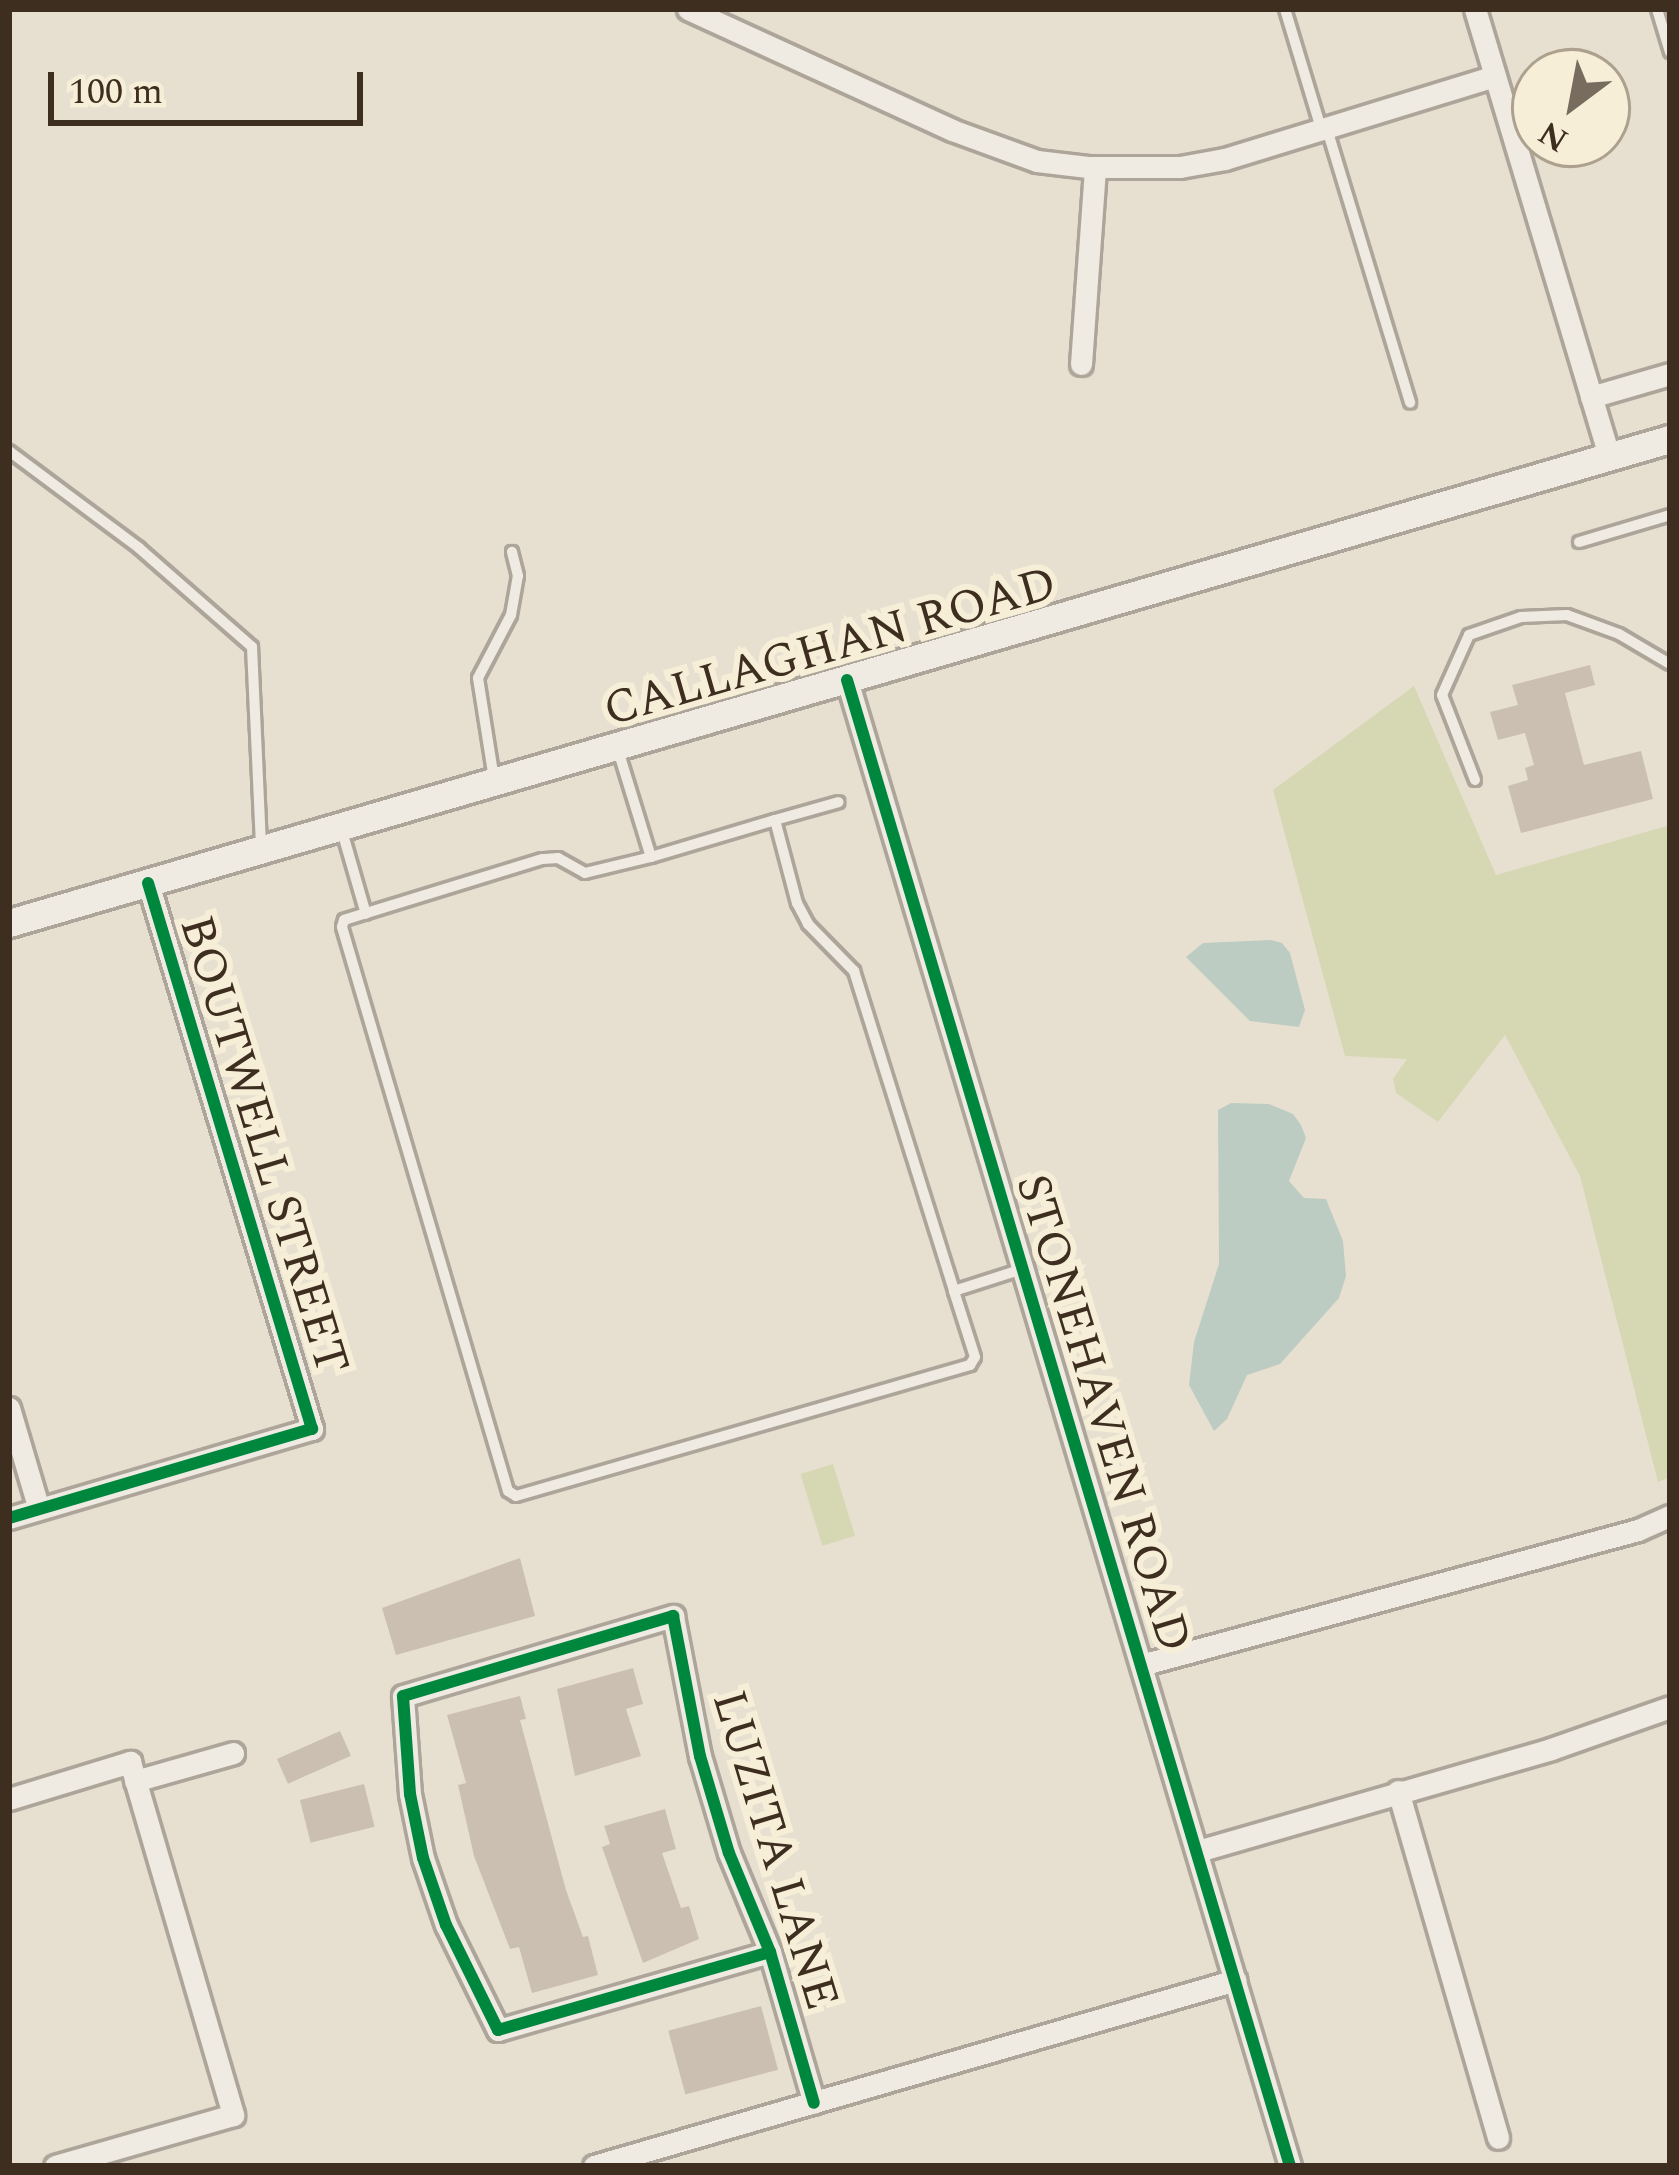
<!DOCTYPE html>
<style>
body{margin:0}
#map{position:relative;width:1679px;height:2175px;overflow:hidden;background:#e7e0d1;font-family:Spectral,serif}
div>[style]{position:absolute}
.green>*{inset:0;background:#d6d7b3;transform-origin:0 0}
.water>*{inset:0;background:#bcccc2}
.building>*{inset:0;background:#cbbfb2;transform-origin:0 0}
.roads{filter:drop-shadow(3px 0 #ada599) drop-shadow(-3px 0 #ada599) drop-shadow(0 3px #ada599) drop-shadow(0 -3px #ada599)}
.service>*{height:10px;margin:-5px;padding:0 5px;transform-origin:5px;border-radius:5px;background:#efebe3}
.minor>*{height:21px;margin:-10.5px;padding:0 10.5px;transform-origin:10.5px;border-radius:10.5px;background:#efebe3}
.secondary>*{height:27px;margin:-13.5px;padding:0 13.5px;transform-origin:13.5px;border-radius:13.5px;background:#efebe3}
.cycleway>*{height:12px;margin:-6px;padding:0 6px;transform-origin:6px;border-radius:6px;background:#00873e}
span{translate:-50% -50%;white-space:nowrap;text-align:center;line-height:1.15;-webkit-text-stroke:12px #f7eed8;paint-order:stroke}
.street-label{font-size:48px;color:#3d2e20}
.frame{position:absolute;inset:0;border:12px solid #3d2e20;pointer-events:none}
.north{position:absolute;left:1511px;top:48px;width:120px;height:120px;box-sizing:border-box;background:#f7eed8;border:3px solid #ada18e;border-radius:50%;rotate:212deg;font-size:33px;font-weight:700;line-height:48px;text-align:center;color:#3d2e20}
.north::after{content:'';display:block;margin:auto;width:42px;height:54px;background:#786c5e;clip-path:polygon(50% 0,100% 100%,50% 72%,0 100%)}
.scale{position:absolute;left:48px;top:72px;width:315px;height:54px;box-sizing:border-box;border:6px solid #3d2e20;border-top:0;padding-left:15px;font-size:36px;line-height:42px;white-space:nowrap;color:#3d2e20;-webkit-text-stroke:9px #f7eed8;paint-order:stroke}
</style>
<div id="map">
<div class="green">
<i style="clip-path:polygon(1414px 686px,1496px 875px,1670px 825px,1670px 1477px,1658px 1482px,1580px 1176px,1505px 1035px,1438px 1122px,1396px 1093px,1393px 1079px,1407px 1059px,1345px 1056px,1273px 790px)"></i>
<i style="left:833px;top:1464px;width:75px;height:34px;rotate:73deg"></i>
</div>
<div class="water">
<i style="clip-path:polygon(1271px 940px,1282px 943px,1290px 953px,1305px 1010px,1299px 1027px,1250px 1021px,1186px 957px,1203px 943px)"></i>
<i style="clip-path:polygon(1231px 1103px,1269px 1104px,1293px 1114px,1301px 1125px,1306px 1138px,1289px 1181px,1304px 1198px,1326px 1199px,1343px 1241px,1346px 1276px,1339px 1298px,1280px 1364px,1247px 1375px,1227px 1419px,1214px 1431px,1189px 1385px,1194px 1342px,1219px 1264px,1218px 1110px)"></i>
</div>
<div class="building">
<i style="clip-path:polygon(1590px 665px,1595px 685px,1565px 693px,1584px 765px,1641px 751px,1653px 799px,1521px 833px,1508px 786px,1528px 780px,1525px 768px,1534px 765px,1525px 733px,1498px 740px,1490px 712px,1518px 705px,1512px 685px)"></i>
<i style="clip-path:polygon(520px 1558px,535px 1616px,396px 1655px,382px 1608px)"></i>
<i style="clip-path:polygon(633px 1668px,643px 1704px,626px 1709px,641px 1756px,575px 1776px,557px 1689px)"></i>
<i style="clip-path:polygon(520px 1696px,526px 1719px,520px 1720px,566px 1890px,583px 1937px,588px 1936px,598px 1975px,532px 1993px,519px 1947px,510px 1949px,474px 1856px,458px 1785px,466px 1783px,447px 1715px)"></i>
<i style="left:340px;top:1731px;width:27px;height:69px;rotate:66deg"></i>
<i style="left:364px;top:1784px;width:44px;height:66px;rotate:76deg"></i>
<i style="clip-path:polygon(665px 1809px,676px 1849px,662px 1853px,681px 1908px,689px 1906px,699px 1939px,643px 1963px,602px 1847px,610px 1844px,604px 1826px)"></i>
<i style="left:761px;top:2006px;width:66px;height:96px;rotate:75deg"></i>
</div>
<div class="roads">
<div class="service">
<i style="left:1285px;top:9px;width:124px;rotate:73.2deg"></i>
<i style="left:1657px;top:9px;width:45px;rotate:73.2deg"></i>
<i style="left:1327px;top:129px;width:286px;rotate:73.1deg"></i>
<i style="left:9px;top:451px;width:162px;rotate:36.7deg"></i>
<i style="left:139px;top:548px;width:150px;rotate:41.2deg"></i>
<i style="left:252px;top:647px;width:200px;rotate:87.4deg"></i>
<i style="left:1579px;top:542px;width:95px;rotate:-16.5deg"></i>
<i style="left:618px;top:750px;width:112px;rotate:72.9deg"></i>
<i style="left:651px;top:857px;width:129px;rotate:-16.6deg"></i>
<i style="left:775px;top:820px;width:86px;rotate:75.2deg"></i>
<i style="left:797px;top:903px;width:24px;rotate:62deg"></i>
<i style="left:808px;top:924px;width:66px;rotate:45.6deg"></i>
<i style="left:854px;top:971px;width:335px;rotate:72.6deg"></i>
<i style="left:954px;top:1291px;width:71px;rotate:-17.9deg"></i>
<i style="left:494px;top:779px;width:102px;rotate:-99deg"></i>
<i style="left:478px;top:678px;width:71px;rotate:-62.4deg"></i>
<i style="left:511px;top:615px;width:40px;rotate:-80deg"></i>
<i style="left:518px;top:576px;width:25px;rotate:-104deg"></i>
<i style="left:1475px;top:780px;width:91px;rotate:-111.2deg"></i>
<i style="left:1442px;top:695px;width:66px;rotate:-65.8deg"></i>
<i style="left:1469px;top:635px;width:55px;rotate:-19.1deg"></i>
<i style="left:1521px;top:617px;width:46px;rotate:-2.5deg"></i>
<i style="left:1567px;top:615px;width:55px;rotate:20.1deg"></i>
<i style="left:1619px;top:634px;width:59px;rotate:30.5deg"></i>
<i style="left:775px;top:820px;width:66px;rotate:-15.7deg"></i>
<i style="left:342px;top:831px;width:86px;rotate:73.9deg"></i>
<i style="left:651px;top:857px;width:68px;rotate:166.4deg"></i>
<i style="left:585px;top:873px;width:31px;rotate:-151deg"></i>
<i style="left:558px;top:858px;width:16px;rotate:176deg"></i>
<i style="left:542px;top:859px;width:207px;rotate:162.9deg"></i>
<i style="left:344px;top:920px;width:7px;rotate:106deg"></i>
<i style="left:342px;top:927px;width:588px;rotate:73.6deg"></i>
<i style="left:508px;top:1491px;width:9px;rotate:32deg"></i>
<i style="left:516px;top:1496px;width:473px;rotate:-16.1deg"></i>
<i style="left:970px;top:1365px;width:9px;rotate:-58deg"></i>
<i style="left:975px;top:1357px;width:69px;rotate:-107.7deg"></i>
</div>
<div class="minor">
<i style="left:688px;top:9px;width:290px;rotate:24.6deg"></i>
<i style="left:952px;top:130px;width:90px;rotate:20deg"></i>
<i style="left:1037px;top:161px;width:51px;rotate:6.7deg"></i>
<i style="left:1088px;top:167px;width:92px"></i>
<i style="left:1180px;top:167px;width:46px;rotate:-10.1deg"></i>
<i style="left:1225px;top:159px;width:282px;rotate:-17.1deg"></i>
<i style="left:1475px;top:9px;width:467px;rotate:73.3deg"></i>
<i style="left:1081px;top:364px;width:197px;rotate:-85.9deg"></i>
<i style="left:1591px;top:397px;width:82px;rotate:-16.2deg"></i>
<i style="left:847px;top:680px;width:1551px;rotate:73.4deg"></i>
<i style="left:9px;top:1408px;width:105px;rotate:73.5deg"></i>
<i style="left:9px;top:1518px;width:316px;rotate:-16.4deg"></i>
<i style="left:312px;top:1429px;width:570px;rotate:-106.72deg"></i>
<i style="left:1141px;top:1665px;width:515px;rotate:-15.2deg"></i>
<i style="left:1638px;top:1530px;width:35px;rotate:-24deg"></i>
<i style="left:135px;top:1781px;width:102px;rotate:-15.9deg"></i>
<i style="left:1398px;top:1791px;width:361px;rotate:73.9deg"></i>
<i style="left:9px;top:1799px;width:127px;rotate:-17deg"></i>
<i style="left:130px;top:1762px;width:368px;rotate:73.7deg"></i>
<i style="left:233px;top:2115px;width:185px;rotate:164deg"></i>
<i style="left:1198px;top:1851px;width:367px;rotate:-16.1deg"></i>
<i style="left:1551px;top:1749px;width:126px;rotate:-19.4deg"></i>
<i style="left:770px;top:1952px;width:283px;rotate:164deg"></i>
<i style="left:498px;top:2030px;width:117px;rotate:-116.3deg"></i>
<i style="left:446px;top:1925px;width:71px;rotate:-108.9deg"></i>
<i style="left:423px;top:1858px;width:65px;rotate:-101.5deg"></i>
<i style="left:410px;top:1794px;width:98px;rotate:-94.1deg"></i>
<i style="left:403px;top:1696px;width:282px;rotate:-16.5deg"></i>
<i style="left:673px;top:1616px;width:143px;rotate:79.1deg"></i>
<i style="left:700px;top:1756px;width:101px;rotate:73.4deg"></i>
<i style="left:729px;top:1853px;width:107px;rotate:67.5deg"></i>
<i style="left:770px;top:1952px;width:157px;rotate:73.8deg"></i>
<i style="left:594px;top:2166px;width:668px;rotate:-16.16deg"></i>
</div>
<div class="secondary">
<i style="left:9px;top:923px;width:1730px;rotate:-16.25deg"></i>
</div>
</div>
<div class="cycleway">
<i style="left:847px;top:680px;width:1551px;rotate:73.4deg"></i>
<i style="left:9px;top:1518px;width:316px;rotate:-16.4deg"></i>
<i style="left:312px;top:1429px;width:570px;rotate:-106.72deg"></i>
<i style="left:770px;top:1952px;width:283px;rotate:164deg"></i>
<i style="left:498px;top:2030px;width:117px;rotate:-116.3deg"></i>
<i style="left:446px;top:1925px;width:71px;rotate:-108.9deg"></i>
<i style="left:423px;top:1858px;width:65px;rotate:-101.5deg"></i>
<i style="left:410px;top:1794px;width:98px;rotate:-94.1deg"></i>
<i style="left:403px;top:1696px;width:282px;rotate:-16.5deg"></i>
<i style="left:673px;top:1616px;width:143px;rotate:79.1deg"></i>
<i style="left:700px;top:1756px;width:101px;rotate:73.4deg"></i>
<i style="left:729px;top:1853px;width:107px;rotate:67.5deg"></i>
<i style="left:770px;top:1952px;width:157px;rotate:73.8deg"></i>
</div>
<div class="street-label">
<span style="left:830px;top:647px;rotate:-16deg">CALLAGHAN ROAD</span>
<span style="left:264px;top:1145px;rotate:73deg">BOUTWELL STREET</span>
<span style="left:1103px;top:1413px;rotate:73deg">STONEHAVEN ROAD</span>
<span style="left:775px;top:1850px;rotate:73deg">LUZITA LANE</span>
</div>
<div class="frame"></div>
<div class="north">N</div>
<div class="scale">100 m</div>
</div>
